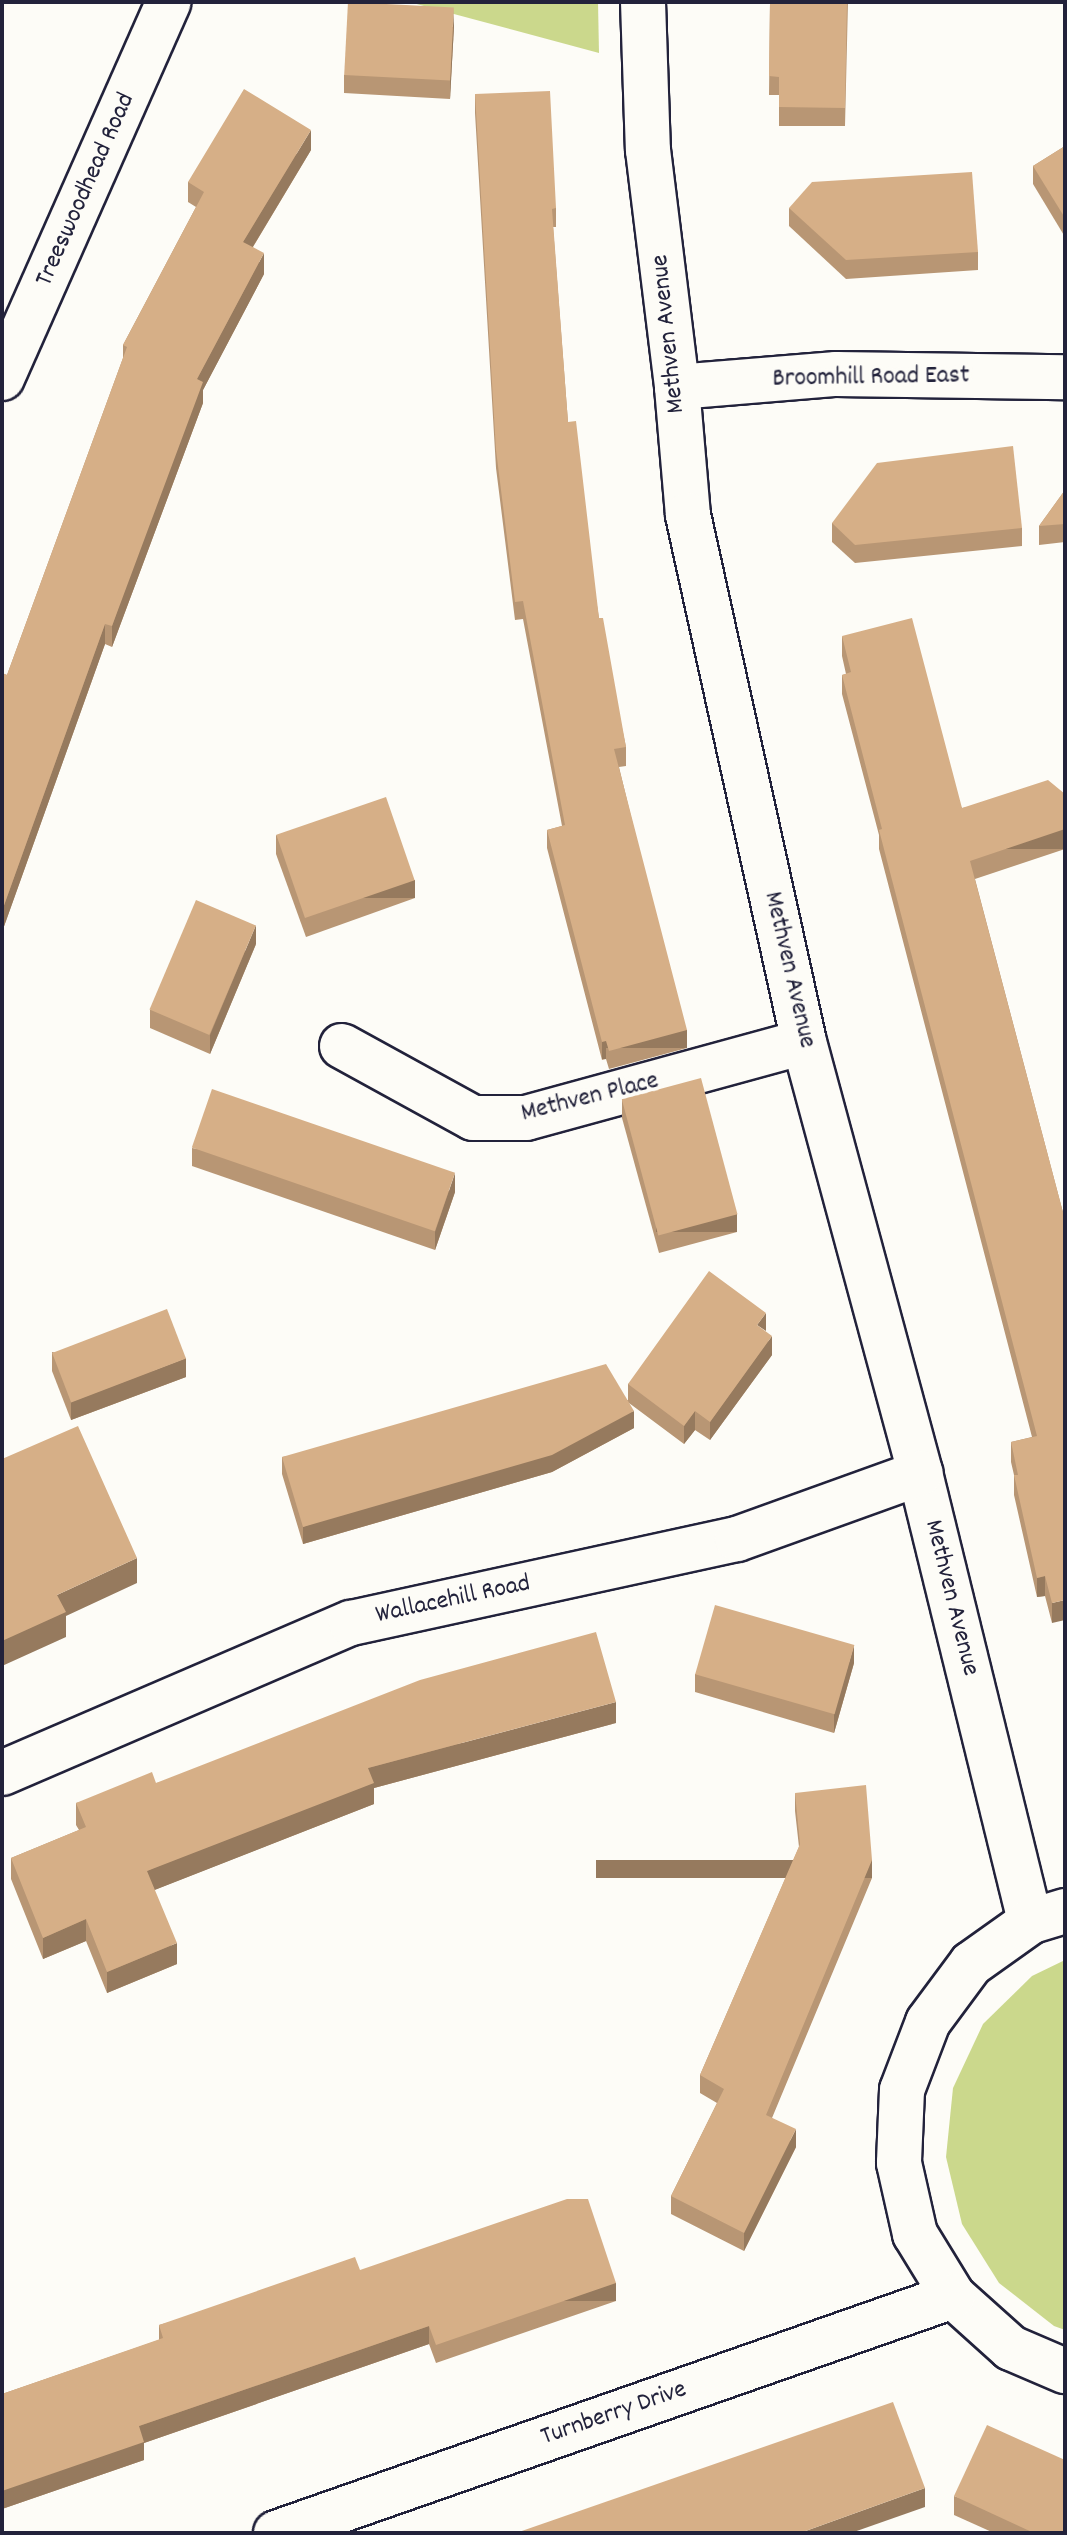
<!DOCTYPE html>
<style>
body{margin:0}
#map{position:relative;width:1067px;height:2535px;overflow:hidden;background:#fdfcf7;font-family:Dekko,sans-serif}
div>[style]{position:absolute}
.green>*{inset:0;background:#cbd88c}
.roads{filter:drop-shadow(2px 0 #22223b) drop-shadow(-2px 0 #22223b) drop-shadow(0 2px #22223b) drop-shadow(0 -2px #22223b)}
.street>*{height:44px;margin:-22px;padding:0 22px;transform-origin:22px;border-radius:22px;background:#fdfcf7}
.wall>*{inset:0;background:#b89674}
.shaded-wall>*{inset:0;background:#967a5e;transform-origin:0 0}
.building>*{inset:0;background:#d6af87;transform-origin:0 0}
span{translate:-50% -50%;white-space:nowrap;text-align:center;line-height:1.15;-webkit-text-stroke:7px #fdfcf7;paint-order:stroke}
.street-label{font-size:26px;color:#22223b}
.frame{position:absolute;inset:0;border:4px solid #22223b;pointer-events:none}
</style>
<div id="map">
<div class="green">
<i style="clip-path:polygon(409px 2px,598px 2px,599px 53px)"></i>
<i style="clip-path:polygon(1065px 1960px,1065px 2330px,1054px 2326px,999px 2283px,962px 2224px,946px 2157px,953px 2088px,983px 2024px,1032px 1976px)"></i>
</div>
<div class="roads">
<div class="street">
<i style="left:643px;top:2px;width:148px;rotate:88.1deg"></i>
<i style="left:648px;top:150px;width:239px;rotate:83deg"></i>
<i style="left:677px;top:387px;width:128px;rotate:85.1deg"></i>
<i style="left:688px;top:515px;width:540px;rotate:77.59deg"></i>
<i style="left:804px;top:1042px;width:446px;rotate:74.9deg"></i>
<i style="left:920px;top:1473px;width:462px;rotate:76.2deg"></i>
<i style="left:2px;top:378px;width:411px;rotate:-66.1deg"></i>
<i style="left:677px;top:387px;width:160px;rotate:-4.7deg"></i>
<i style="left:836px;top:374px;width:229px;rotate:0.8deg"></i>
<i style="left:342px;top:1046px;width:149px;rotate:28.8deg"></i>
<i style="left:473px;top:1118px;width:53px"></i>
<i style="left:526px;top:1118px;width:288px;rotate:-15.3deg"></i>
<i style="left:2px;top:1773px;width:380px;rotate:-23.3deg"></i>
<i style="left:351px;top:1623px;width:395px;rotate:-12.3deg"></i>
<i style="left:737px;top:1539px;width:195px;rotate:-19.8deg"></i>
<i style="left:1065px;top:1911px;width:37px;rotate:163deg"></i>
<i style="left:1030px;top:1922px;width:72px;rotate:144.6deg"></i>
<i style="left:971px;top:1964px;width:72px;rotate:126.6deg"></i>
<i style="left:928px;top:2022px;width:73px;rotate:110.9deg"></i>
<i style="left:902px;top:2090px;width:73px;rotate:92.4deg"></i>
<i style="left:899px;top:2163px;width:73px;rotate:77.3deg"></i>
<i style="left:915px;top:2234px;width:73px;rotate:58.5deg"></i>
<i style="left:953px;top:2296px;width:78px;rotate:41.9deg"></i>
<i style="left:1011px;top:2348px;width:59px;rotate:23.1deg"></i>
<i style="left:276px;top:2533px;width:717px;rotate:-19.29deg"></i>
</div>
</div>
<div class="wall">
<i style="clip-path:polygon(770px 2px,848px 2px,845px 126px,779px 126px,779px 95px,769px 95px)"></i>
<i style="clip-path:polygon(454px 26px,450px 99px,344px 93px,344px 75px)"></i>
<i style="clip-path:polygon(475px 94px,556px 208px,556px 227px,553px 227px,568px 422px,599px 618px,626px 747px,626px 766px,619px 767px,687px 1048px,609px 1069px,606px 1059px,602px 1060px,547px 848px,547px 830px,562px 826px,523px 619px,515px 620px,496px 468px,475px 113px)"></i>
<i style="clip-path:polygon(1065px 146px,1065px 237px,1033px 184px,1033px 166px)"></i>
<i style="clip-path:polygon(311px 150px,253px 247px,264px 274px,203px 390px,203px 403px,112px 647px,105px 644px,2px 932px,2px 673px,7px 675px,123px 358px,123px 345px,196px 207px,188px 202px,188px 182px)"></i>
<i style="clip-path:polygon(789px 208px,978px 252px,978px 270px,846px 279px,789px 226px)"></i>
<i style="clip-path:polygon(1065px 490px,1065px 542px,1039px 545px,1039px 526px)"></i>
<i style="clip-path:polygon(832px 523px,1022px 528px,1022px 546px,855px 563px,832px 542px)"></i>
<i style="clip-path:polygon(842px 636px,962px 808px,1065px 794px,1065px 849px,975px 879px,1065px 1220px,1052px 1623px,1045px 1596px,1037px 1597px,1014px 1495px,1014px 1475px,1011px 1462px,1011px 1442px,1032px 1437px,879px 849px,879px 835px,842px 694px,842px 675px,846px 674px,842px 656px)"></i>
<i style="clip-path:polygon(276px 835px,415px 898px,306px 937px,276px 854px)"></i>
<i style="clip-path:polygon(256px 944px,210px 1054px,150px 1028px,150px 1010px)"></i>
<i style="clip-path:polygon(622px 1099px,737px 1232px,659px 1253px,622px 1118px)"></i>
<i style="clip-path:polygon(192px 1148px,455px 1192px,435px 1250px,192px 1166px)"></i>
<i style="clip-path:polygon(766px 1332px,772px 1355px,710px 1440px,695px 1430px,684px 1444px,629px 1403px,634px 1428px,552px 1472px,303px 1544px,282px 1474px,282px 1457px,628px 1400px,628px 1384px)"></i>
<i style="clip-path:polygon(52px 1352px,186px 1377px,71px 1420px,52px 1371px)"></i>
<i style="clip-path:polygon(854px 1663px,834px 1733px,695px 1692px,695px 1674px)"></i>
<i style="clip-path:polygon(616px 1723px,374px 1788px,374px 1804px,154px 1890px,177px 1964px,107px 1993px,86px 1941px,43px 1959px,11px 1879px,11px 1858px,79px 1830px,76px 1825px,76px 1803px,156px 1783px)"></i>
<i style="clip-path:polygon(795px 1793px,872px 1878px,772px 2118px,796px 2147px,744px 2251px,671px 2214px,671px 2196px,717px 2103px,700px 2093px,700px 2075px,799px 1847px,795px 1811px)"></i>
<i style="clip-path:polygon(360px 2270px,616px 2301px,436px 2363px,429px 2344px,144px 2443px,144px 2460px,2px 2509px,2px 2394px,159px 2340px,159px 2325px)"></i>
<i style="clip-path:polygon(954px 2496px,1065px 2533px,994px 2533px,954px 2515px)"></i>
</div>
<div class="shaded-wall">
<i style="clip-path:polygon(454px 8px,454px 26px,450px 99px,450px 81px)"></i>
<i style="clip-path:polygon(311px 130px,311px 150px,243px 263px,243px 242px)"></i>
<i style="clip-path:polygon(264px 253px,264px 274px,203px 390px,203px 403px,112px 647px,112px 626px,197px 379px)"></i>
<i style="clip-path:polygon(105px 624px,105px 644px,2px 932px,2px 911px)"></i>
<i style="left:1065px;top:829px;width:20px;height:100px;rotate:90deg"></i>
<i style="left:415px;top:880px;width:18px;height:116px;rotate:90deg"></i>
<i style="clip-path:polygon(256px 925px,256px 944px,210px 1054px,210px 1035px)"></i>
<i style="left:687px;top:1030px;width:18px;height:81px;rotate:90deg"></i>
<i style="left:606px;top:1041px;width:18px;height:4px;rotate:90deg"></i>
<i style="clip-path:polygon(455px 1173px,455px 1192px,435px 1250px,435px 1232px)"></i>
<i style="left:737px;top:1214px;width:18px;height:81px;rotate:90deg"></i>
<i style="clip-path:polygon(766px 1313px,766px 1331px,757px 1325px)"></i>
<i style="clip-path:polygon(772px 1336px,772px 1355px,710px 1440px,710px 1422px)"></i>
<i style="clip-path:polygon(186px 1358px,186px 1377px,71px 1420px,71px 1402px)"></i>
<i style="clip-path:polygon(634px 1411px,634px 1428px,552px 1472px,303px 1544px,303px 1527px)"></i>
<i style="clip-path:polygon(695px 1411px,695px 1430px,684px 1444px,684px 1426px)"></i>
<i style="clip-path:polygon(137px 1558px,137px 1583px,66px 1616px,66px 1637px,2px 1666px,2px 1641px,57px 1595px)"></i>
<i style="clip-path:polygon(1045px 1576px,1045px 1596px,1037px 1597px,1037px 1578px)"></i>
<i style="clip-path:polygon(1065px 1600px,1065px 1620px,1052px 1623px,1052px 1603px)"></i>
<i style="clip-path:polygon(854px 1645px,854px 1663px,834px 1733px,834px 1714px)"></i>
<i style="clip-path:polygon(616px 1702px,616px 1723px,374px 1788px,374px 1804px,147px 1893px,147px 1871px,368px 1768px)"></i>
<i style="left:872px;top:1860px;width:18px;height:276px;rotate:90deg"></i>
<i style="clip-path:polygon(86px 1919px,86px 1941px,43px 1959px,43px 1938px)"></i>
<i style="clip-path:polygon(177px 1943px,177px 1964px,107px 1993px,107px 1972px)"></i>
<i style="clip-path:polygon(796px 2129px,796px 2147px,744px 2251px,744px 2233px)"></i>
<i style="left:616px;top:2283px;width:18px;height:190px;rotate:90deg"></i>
<i style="clip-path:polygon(429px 2326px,429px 2344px,144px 2443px,144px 2460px,2px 2509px,2px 2491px,139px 2426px)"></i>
<i style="clip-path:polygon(925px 2488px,925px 2507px,851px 2533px,800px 2533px)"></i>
</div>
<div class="building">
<i style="left:348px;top:2px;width:106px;height:73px;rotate:3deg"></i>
<i style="clip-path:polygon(770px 2px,847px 2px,845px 108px,779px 107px,779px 77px,769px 76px)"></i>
<i style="clip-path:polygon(244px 89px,311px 130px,243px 242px,264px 253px,197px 379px,203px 382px,112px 626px,105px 624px,2px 911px,2px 673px,7px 675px,127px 347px,123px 345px,204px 192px,188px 182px)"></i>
<i style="clip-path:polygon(550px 91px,556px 208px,552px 209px,568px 422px,576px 421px,599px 618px,603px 618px,626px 747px,614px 749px,687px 1030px,609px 1051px,606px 1041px,602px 1042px,547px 830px,565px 825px,523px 601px,515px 602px,496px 450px,475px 94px)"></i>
<i style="clip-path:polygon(1065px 146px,1065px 218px,1033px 166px)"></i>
<i style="clip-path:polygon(972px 172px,978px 252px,846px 260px,789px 208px,812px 182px)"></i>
<i style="clip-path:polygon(1013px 446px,1022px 528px,855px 545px,832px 523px,877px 463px)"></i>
<i style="clip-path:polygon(1065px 490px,1065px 524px,1039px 526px)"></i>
<i style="clip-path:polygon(912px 618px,962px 808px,1048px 780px,1065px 794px,1065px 829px,970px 861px,1065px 1220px,1065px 1600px,1052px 1603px,1045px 1576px,1037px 1578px,1014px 1475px,1018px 1475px,1011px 1442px,1037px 1436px,879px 830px,882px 829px,842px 675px,851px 672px,842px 636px)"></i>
<i style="left:386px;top:797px;width:88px;height:116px;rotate:71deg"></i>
<i style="left:196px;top:900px;width:65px;height:119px;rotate:23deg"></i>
<i style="left:701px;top:1078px;width:141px;height:82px;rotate:75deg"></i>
<i style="left:212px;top:1089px;width:257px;height:62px;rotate:19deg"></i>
<i style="clip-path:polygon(709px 1271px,766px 1313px,757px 1325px,772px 1336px,710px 1422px,695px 1411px,684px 1426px,628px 1384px)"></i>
<i style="left:167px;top:1309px;width:53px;height:123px;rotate:69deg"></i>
<i style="clip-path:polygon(606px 1364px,634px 1411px,552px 1455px,303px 1527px,282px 1457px)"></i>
<i style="clip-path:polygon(78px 1426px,137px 1558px,57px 1595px,66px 1612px,2px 1641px,2px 1459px)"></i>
<i style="left:715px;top:1605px;width:145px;height:72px;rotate:16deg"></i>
<i style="clip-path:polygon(596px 1632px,616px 1702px,368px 1768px,374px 1783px,147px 1871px,177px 1943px,107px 1972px,86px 1919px,43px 1938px,11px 1858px,86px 1827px,76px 1803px,152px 1772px,156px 1783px,420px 1680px)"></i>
<i style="clip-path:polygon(866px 1785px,872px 1860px,766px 2115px,796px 2129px,744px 2233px,671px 2196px,724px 2089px,700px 2075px,800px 1844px,795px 1793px)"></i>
<i style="clip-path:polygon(567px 2199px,588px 2199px,616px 2283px,436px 2345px,429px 2326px,139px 2426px,144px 2442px,2px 2491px,2px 2394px,163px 2338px,159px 2325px,355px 2257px,360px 2270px)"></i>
<i style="clip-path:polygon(893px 2402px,925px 2488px,800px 2533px,516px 2533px)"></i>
<i style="clip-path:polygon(987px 2425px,1065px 2460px,1065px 2533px,1034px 2533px,954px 2496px)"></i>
</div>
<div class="street-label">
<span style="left:86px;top:190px;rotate:-66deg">Treeswoodhead Road</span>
<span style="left:669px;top:334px;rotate:-96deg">Methven Avenue</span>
<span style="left:871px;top:378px;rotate:-1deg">Broomhill Road East</span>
<span style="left:789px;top:970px;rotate:77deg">Methven Avenue</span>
<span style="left:590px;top:1098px;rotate:-14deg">Methven Place</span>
<span style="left:951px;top:1598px;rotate:76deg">Methven Avenue</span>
<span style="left:453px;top:1600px;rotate:-12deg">Wallacehill Road</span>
<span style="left:614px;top:2414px;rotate:-19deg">Turnberry Drive</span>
</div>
<div class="frame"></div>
</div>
